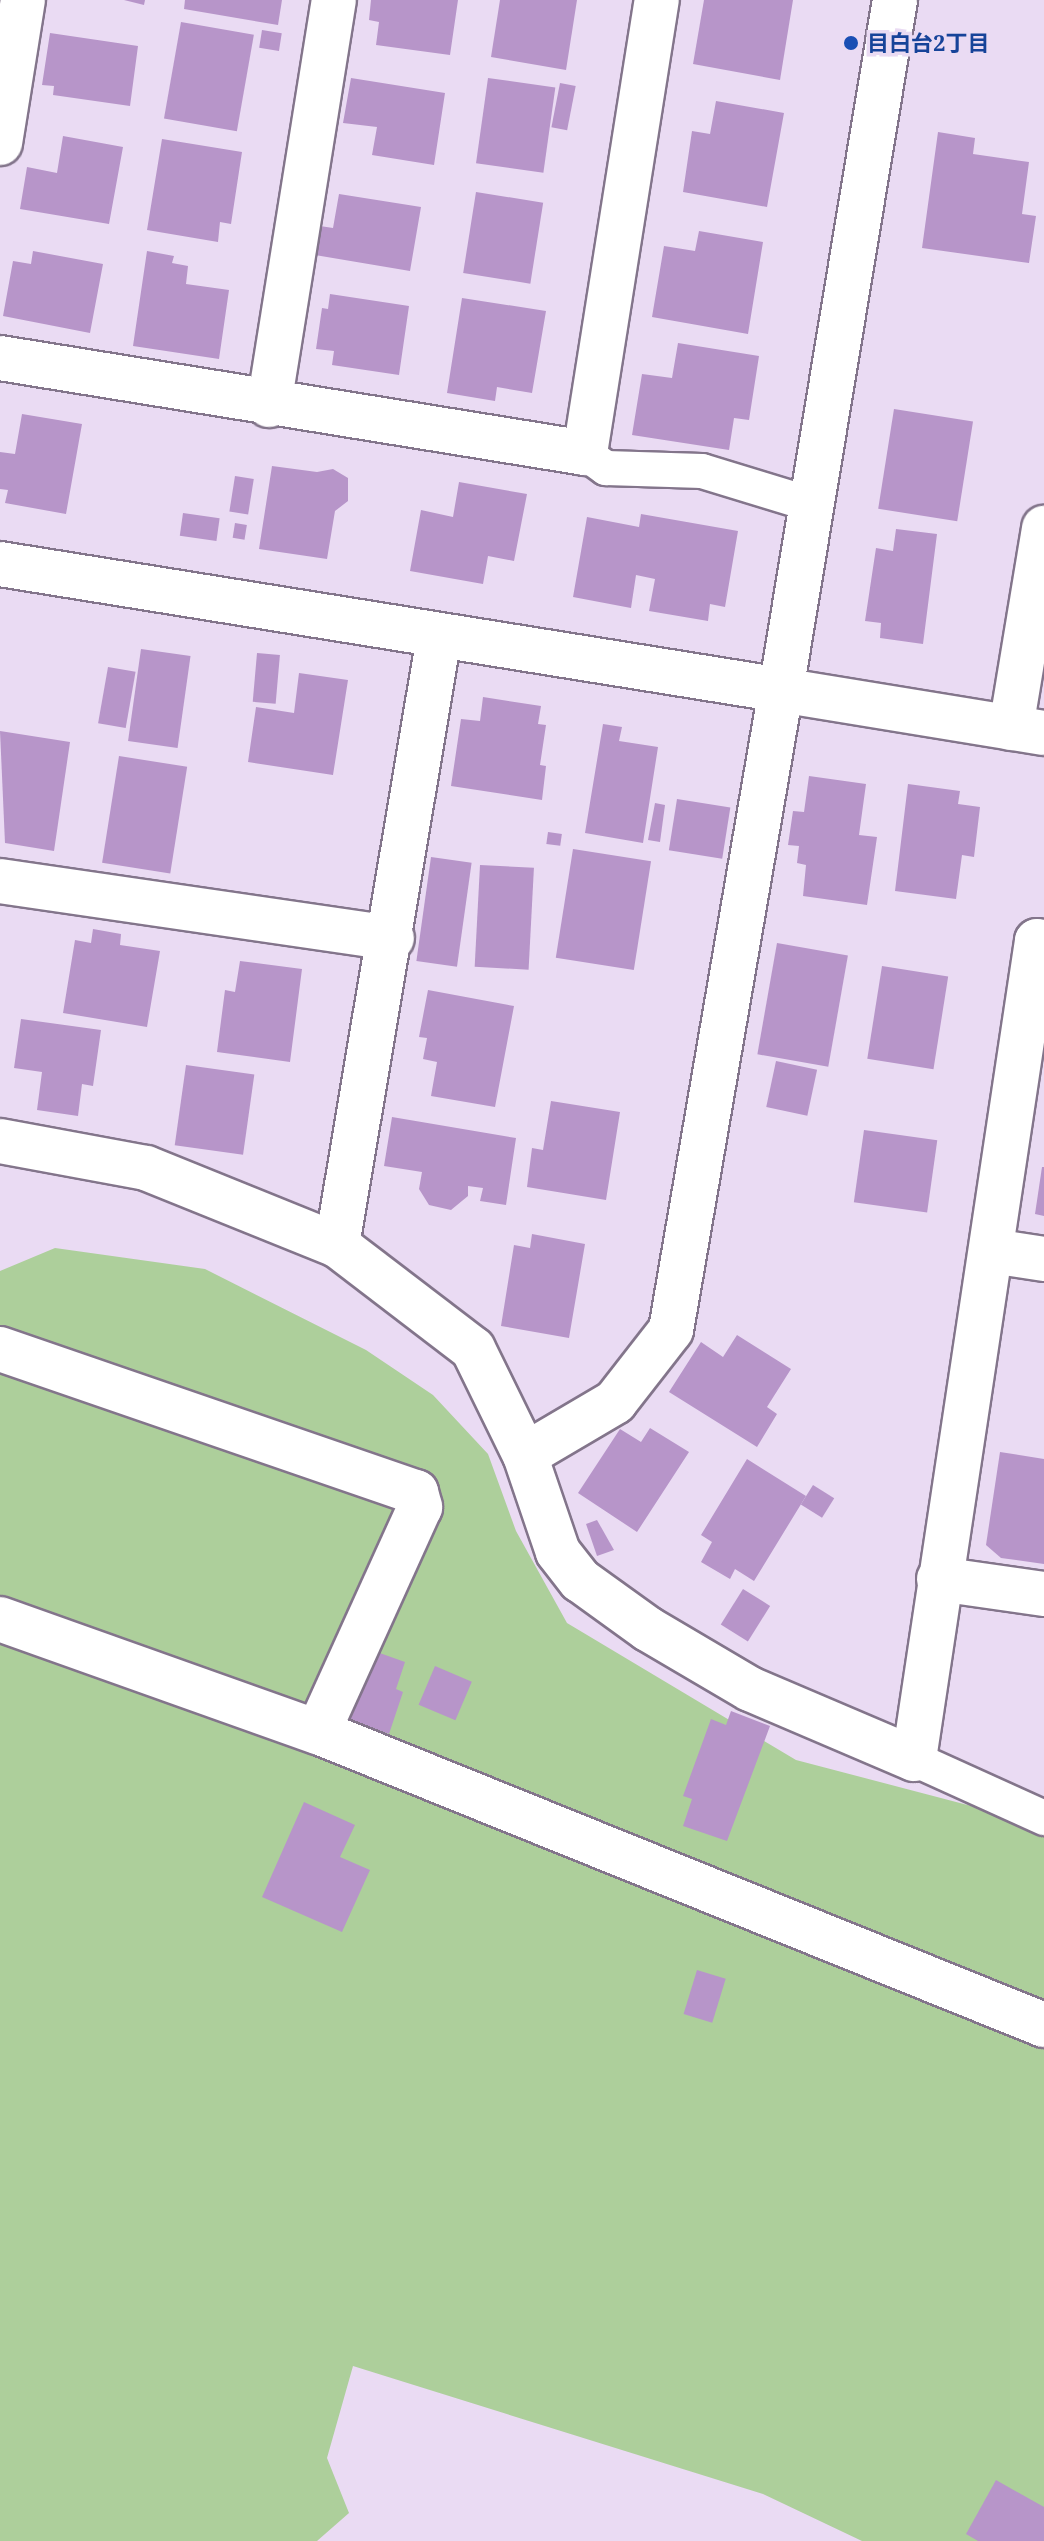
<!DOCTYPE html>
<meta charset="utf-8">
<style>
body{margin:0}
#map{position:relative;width:1044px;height:2541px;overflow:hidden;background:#eadbf3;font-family:"Noto Serif","Noto Sans JP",serif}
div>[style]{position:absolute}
.green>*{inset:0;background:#adcf9b}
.building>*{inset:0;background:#b795c9;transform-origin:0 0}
.roads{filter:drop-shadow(2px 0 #83758b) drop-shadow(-2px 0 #83758b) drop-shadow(0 2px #83758b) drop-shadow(0 -2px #83758b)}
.service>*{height:34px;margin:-17px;padding:0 17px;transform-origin:17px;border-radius:17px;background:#fff}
.minor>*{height:44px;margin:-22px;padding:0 22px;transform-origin:22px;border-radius:22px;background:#fff}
.tertiary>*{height:44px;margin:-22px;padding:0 22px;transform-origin:22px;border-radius:22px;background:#fff}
.dots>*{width:22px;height:22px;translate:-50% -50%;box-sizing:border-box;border:4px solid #eadbf3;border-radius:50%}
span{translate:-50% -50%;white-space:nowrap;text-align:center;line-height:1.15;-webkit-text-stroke:7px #eadbf3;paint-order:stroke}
.transit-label{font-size:22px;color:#164399;font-weight:700}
.left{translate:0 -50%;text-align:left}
</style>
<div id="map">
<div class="green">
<i style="clip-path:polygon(55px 1248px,205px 1269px,366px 1350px,433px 1395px,488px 1454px,516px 1531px,567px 1623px,796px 1760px,1044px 1825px,1044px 2541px,862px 2541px,763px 2494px,353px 2366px,327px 2458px,349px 2513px,317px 2541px,0 2541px,0 1271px)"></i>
</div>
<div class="building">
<i style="clip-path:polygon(124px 0,145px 0,144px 5px)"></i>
<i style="clip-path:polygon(185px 0,282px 0,278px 25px,184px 9px)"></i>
<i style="clip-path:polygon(371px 0,458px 0,450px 55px,376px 45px,379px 22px,369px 20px)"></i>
<i style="clip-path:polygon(500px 0,577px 0,566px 70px,491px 57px)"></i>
<i style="clip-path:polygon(704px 0,793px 0,780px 80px,693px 64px)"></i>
<i style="left:181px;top:22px;width:74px;height:98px;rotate:10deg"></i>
<i style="left:262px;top:30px;width:20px;height:18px;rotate:9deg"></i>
<i style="clip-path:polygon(50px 33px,138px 46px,130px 106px,53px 95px,54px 86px,42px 85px)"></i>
<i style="clip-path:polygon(351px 78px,445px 93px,434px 165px,372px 155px,377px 127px,343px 123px)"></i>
<i style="left:488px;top:78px;width:68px;height:86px;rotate:8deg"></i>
<i style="left:560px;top:83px;width:16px;height:45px;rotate:11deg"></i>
<i style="clip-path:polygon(716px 101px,784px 113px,767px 207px,683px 192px,692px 131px,710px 134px)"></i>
<i style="clip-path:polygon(938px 132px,975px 138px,973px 154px,1029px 162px,1022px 214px,1036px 216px,1029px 263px,922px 248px)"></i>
<i style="clip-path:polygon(63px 136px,123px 147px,109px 224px,20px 209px,27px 167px,57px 173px)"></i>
<i style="clip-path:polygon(162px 139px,242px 152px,231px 224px,220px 222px,218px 242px,147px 230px)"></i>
<i style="left:476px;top:192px;width:68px;height:82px;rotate:9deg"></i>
<i style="clip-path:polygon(339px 194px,421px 207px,410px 271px,315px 255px,320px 226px,333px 228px)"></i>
<i style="clip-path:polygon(699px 231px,763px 242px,748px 334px,652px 317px,664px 246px,695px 251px)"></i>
<i style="clip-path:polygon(33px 251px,103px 264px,90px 333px,3px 316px,13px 261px,31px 264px)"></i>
<i style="clip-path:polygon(147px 251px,174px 256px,172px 263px,188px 266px,186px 284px,229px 290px,219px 359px,133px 346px)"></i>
<i style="clip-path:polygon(330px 294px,409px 306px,399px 375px,332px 365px,334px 351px,316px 349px,322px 308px,328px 309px)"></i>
<i style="clip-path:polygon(462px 298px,546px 311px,532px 393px,497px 387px,495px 401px,447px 393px)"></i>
<i style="clip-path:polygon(678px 343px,759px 356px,749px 420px,734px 418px,729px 450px,632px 435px,642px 374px,672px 378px)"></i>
<i style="left:894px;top:409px;width:80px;height:101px;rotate:9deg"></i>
<i style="clip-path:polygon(22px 414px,82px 424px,66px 514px,5px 503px,8px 490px,0 489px,0 452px,15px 454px)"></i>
<i style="clip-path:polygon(272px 466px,317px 472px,333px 469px,348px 478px,348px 501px,335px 511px,327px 559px,259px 549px)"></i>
<i style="left:235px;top:476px;width:19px;height:36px;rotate:9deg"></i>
<i style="clip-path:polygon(459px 482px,527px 494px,514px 561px,488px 556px,483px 584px,410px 571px,421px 510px,453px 517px)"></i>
<i style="left:183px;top:513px;width:37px;height:23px;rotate:8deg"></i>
<i style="clip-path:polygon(641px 514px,738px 531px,725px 607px,710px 604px,708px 621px,649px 611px,655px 579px,636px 575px,631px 608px,573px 597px,587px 517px,639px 527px)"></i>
<i style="left:235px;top:523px;width:12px;height:15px;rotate:9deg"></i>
<i style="clip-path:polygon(896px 529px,937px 534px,923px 644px,880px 638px,881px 623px,865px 621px,876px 548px,893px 551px)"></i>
<i style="left:141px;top:649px;width:50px;height:93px;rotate:8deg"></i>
<i style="left:257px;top:653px;width:23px;height:49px;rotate:5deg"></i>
<i style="left:108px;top:667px;width:28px;height:57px;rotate:10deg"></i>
<i style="clip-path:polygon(299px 673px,348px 680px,333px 775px,248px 762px,256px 707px,294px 713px)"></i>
<i style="clip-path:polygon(483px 697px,541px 706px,538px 724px,546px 725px,540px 765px,546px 766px,542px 800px,451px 786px,461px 719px,480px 721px)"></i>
<i style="clip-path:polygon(603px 724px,622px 727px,619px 741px,658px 747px,643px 843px,585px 833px)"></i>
<i style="clip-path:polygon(0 731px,70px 742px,54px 851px,5px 843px)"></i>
<i style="left:119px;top:756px;width:69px;height:108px;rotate:9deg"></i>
<i style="clip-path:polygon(809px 776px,866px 784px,859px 835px,877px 837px,867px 905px,803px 896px,806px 865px,797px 863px,799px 846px,788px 845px,793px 811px,804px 812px)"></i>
<i style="clip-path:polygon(908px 784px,960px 791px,958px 804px,980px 807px,974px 857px,962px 855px,956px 899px,895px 891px)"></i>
<i style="left:677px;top:799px;width:54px;height:52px;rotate:9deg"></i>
<i style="clip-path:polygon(655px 803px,665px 805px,660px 842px,648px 840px)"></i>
<i style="left:548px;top:832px;width:14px;height:12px;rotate:8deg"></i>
<i style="left:573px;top:849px;width:79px;height:110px;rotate:9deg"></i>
<i style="left:431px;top:857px;width:41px;height:105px;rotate:8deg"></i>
<i style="left:480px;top:865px;width:54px;height:102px;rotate:3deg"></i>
<i style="clip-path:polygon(93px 929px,121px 934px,120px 945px,160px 951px,147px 1027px,63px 1013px,75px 940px,91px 943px)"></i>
<i style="left:777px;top:943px;width:72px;height:113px;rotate:10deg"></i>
<i style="clip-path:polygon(240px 961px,302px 969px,290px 1062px,217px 1052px,225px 990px,235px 992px)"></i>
<i style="left:882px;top:966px;width:67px;height:94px;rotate:9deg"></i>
<i style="clip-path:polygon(428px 990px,514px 1006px,495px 1107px,431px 1096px,437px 1062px,423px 1059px,427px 1038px,419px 1037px)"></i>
<i style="clip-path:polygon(21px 1019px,101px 1030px,93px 1086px,82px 1084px,78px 1116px,37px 1110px,42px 1072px,14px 1068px)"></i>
<i style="left:776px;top:1061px;width:42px;height:47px;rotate:12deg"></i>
<i style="left:186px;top:1065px;width:69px;height:81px;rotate:8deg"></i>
<i style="clip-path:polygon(551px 1101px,620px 1112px,606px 1200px,527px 1187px,532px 1148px,543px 1150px)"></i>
<i style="clip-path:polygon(392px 1117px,516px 1138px,506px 1205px,480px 1201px,483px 1188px,468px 1186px,468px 1196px,451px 1210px,429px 1205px,419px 1189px,422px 1172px,384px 1166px)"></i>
<i style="left:864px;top:1130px;width:74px;height:73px;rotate:8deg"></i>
<i style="clip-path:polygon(1042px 1167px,1044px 1167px,1044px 1216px,1035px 1214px)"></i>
<i style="clip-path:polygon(532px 1234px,585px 1244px,569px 1338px,501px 1326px,514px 1245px,530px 1248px)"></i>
<i style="clip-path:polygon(737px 1335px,791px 1369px,767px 1407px,777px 1414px,757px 1447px,669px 1392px,701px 1342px,723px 1357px)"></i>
<i style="clip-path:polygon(650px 1428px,689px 1452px,637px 1532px,578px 1493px,620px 1429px,641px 1442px)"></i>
<i style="clip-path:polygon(1000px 1452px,1044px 1459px,1044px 1564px,1001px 1558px,986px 1545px)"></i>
<i style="clip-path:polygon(747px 1459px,806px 1496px,754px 1581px,735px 1569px,730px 1579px,701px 1562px,712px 1542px,701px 1535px)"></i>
<i style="left:813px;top:1485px;width:25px;height:23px;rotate:32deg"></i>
<i style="clip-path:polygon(597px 1520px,614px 1550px,597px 1556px,586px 1524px)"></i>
<i style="left:743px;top:1589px;width:32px;height:42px;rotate:32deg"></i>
<i style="clip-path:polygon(374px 1651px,405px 1662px,396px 1689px,403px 1692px,389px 1734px,349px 1719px)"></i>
<i style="left:435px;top:1666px;width:40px;height:42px;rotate:23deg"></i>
<i style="clip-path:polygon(731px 1711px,770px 1726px,727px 1841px,683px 1826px,692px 1799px,683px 1796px,711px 1719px,726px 1725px)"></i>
<i style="clip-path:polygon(304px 1802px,355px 1825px,340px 1857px,370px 1870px,342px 1932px,262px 1897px)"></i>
<i style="left:697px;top:1970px;width:30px;height:46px;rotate:17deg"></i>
<i style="clip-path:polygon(996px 2480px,1044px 2507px,1044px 2541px,978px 2541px,966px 2534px)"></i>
</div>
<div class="roads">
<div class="service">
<i style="left:585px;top:453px;width:26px;rotate:36deg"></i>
<i style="left:606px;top:468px;width:96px;rotate:1.8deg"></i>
<i style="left:702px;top:471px;width:113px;rotate:17deg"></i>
<i style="left:914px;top:1759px;width:143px;rotate:24.4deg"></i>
</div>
<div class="minor">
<i style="left:0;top:143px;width:145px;rotate:-80.9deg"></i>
<i style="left:0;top:358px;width:593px;rotate:9.22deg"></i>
<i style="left:585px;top:453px;width:459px;rotate:-81deg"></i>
<i style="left:269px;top:405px;width:410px;rotate:-80.9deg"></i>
<i style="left:0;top:564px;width:791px;rotate:9.16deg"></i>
<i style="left:781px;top:690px;width:649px;rotate:99.75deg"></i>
<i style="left:671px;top:1330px;width:91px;rotate:127.9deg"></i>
<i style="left:615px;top:1402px;width:104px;rotate:149.5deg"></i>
<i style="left:1011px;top:728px;width:203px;rotate:-80.6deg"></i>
<i style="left:0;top:881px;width:396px;rotate:8.3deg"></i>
<i style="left:0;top:1141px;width:148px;rotate:10.5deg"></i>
<i style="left:146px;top:1168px;width:206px;rotate:22deg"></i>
<i style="left:337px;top:1245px;width:171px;rotate:37.4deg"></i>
<i style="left:473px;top:1349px;width:118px;rotate:63.9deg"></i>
<i style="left:525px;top:1455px;width:102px;rotate:71.2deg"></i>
<i style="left:558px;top:1552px;width:36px;rotate:52deg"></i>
<i style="left:580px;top:1580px;width:84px;rotate:35.8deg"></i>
<i style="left:648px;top:1629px;width:118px;rotate:30.5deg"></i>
<i style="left:750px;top:1689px;width:178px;rotate:23.1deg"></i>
<i style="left:914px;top:1759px;width:827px;rotate:-81.45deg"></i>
<i style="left:1037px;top:941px;width:7px;rotate:8deg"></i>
<i style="left:337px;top:1245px;width:616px;rotate:-80.48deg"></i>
<i style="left:992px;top:1251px;width:53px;rotate:8.7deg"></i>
<i style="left:0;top:1349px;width:440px;rotate:19deg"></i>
<i style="left:416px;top:1492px;width:16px;rotate:75deg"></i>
<i style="left:420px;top:1507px;width:247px;rotate:114.4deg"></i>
<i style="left:939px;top:1579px;width:106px;rotate:8.1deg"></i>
<i style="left:0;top:1619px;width:337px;rotate:19.6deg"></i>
<i style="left:318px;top:1732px;width:783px;rotate:21.98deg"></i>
</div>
<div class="tertiary">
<i style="left:895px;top:0;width:699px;rotate:99.38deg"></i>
<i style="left:781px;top:690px;width:266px;rotate:9.3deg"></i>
</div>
</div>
<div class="dots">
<i style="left:851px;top:43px;background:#1a4fb4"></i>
</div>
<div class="transit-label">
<span class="left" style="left:867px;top:43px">目白台2丁目</span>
</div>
</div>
